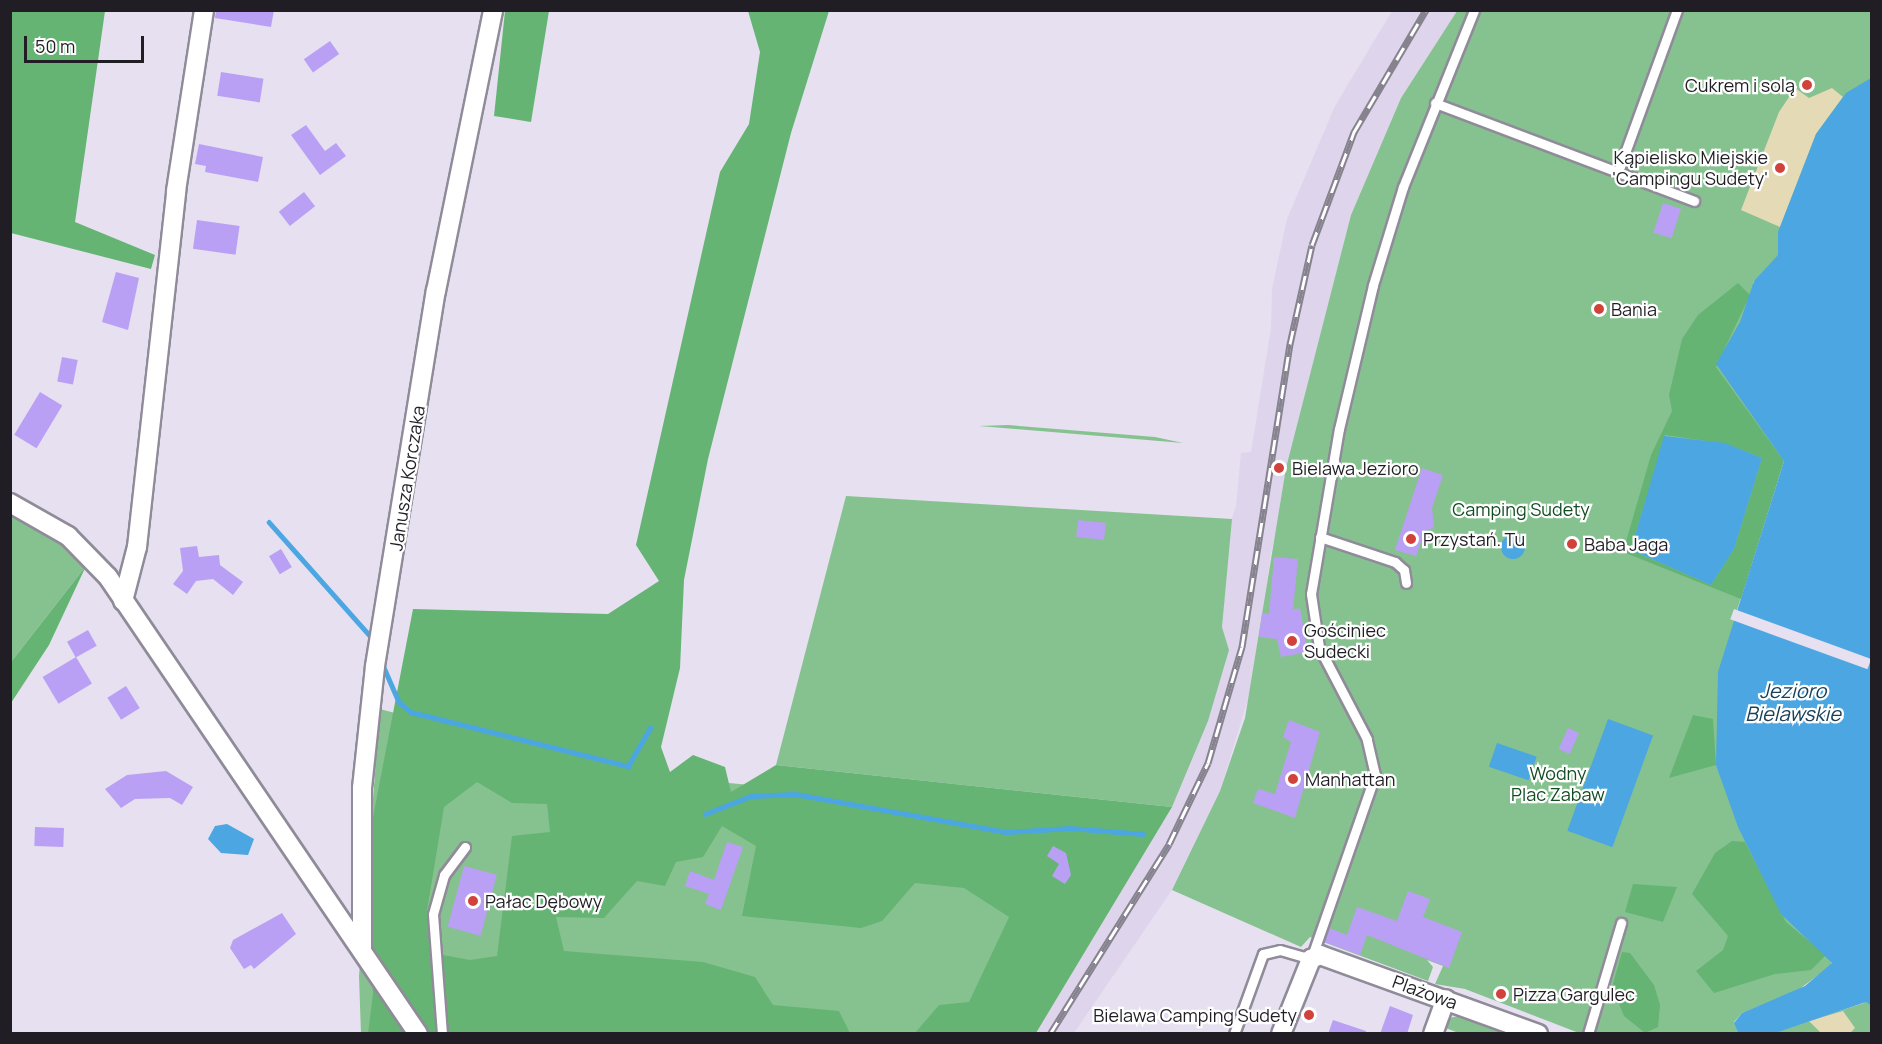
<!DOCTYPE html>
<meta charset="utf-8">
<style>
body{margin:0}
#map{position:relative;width:1882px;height:1044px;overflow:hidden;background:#e6e0f0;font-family:Manrope,sans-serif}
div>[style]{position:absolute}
.built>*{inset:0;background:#ded5ec}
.green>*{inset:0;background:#86c28f}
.forest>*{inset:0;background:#65b474}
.sand>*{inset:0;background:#e4dab5}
.water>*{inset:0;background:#4ba6e1;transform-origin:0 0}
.round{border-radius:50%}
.pier>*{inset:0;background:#e6e0f0;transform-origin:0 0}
.stream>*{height:4.5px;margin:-2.25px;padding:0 2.25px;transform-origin:2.25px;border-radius:2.25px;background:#4ba6e1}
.building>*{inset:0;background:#b9a0f4;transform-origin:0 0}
.roads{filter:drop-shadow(2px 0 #908b99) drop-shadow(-2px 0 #908b99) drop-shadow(0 2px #908b99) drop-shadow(0 -2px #908b99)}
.lane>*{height:9px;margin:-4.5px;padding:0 4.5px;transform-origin:4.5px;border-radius:4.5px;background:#fff}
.street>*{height:18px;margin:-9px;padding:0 9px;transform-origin:9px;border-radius:9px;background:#fff}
.rail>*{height:7px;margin-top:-3.5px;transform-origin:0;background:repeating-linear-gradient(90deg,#fff 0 14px,#86828e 0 28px);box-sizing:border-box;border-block:2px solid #86828e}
.dots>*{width:16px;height:16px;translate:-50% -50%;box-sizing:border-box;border:3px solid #fff;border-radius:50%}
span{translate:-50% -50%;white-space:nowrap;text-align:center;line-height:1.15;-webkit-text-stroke:4.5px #fff;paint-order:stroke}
.poi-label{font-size:18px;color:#201e24}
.right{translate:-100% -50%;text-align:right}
.left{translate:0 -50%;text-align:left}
.street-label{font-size:18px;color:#201e24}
.park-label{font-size:18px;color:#124c22}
.water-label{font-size:20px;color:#1a4059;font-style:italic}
.frame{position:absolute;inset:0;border:12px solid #201e24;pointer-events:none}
.scale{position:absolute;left:24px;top:36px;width:120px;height:27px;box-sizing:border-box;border:3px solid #201e24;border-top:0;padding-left:8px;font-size:18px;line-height:21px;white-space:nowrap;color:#201e24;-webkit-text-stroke:4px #fff;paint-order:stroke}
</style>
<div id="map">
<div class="built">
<i style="clip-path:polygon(1392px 11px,1457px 11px,1401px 98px,1351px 215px,1271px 553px,1253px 683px,1220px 791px,1172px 890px,1074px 1033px,1031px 1034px,1172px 807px,1229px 650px,1222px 627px,1227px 533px,1236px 506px,1241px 453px,1251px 452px,1271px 328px,1272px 289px,1287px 219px,1335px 106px)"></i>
</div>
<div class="green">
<i style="clip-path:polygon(1457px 11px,1871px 11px,1871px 99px,1813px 143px,1779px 231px,1788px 254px,1753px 282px,1784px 459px,1737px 610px,1832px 965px,1798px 990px,1742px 1013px,1734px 1022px,1738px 1033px,1579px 1033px,1465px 989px,1435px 984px,1443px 966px,1427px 960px,1433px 967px,1428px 981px,1310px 937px,1301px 947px,1172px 890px,1220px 791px,1245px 718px,1286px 468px,1351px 215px,1401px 98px)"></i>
<i style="clip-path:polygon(1008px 425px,1155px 437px,1183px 443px,979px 426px)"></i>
<i style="clip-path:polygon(846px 496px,1232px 519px,1222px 627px,1229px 650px,1208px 721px,1172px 807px,776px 765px)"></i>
<i style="clip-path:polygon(11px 513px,53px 537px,86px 566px,11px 662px)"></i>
<i style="clip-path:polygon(380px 709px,620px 773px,1162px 823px,1034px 1033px,361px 1034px,359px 976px)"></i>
<i style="clip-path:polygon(1871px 993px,1871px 1033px,1769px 1034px,1864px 1003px)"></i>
<i style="clip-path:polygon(1459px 1016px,1507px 1033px,1456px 1032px,1441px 1026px,1444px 1019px)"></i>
</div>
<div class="forest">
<i style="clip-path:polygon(11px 10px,105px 11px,75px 222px,155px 255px,151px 269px,11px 233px)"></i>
<i style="clip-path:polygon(505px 11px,549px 11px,531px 122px,494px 116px)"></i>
<i style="clip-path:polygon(evenodd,748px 11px,829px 11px,791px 133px,708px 459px,684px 580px,680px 668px,661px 747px,670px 772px,693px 755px,725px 767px,731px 792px,776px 765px,1172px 807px,1036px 1033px,915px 1033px,939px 1005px,969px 1002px,1009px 917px,964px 888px,915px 883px,882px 921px,861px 928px,742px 916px,756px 846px,722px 826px,703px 857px,676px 862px,665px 886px,637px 881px,604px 918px,556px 917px,564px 951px,703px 962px,755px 977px,773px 1005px,839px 1011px,850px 1033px,368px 1034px,373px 993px,365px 859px,413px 609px,608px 614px,659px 581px,636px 545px,720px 172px,749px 124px,760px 52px,748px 11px,477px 782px,512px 803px,547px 804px,550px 832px,512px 836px,497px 956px,470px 960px,432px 953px,427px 911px,444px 807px,477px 782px)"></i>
<i style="clip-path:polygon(evenodd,1738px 283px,1750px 295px,1716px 367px,1784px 461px,1741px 599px,1623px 552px,1651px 455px,1672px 411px,1669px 395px,1682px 339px,1698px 315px,1738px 283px,1665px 435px,1727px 444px,1762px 458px,1734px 549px,1711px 585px,1631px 550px,1665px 435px)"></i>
<i style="clip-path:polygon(86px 566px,49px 645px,11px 703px,11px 662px)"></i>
<i style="clip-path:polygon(1693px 715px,1713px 719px,1716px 765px,1669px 778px)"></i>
<i style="clip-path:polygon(1732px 841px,1745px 842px,1786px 922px,1826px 955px,1811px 970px,1775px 974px,1714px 993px,1696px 971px,1723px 950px,1728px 936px,1692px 894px,1715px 853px)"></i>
<i style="clip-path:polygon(1633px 884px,1677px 887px,1663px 922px,1625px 912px)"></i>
<i style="clip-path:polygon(1622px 952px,1630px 953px,1654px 985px,1660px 1005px,1658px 1027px,1645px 1033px,1624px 1016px,1612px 987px)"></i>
</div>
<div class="sand">
<i style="clip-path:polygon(1795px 88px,1809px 98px,1832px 88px,1843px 97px,1816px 134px,1780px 227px,1741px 210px,1779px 112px)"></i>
<i style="clip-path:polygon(1843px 1011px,1855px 1028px,1850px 1033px,1821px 1033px,1809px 1021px)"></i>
</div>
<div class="water">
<i style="clip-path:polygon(1871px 78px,1871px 1005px,1866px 1002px,1778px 1032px,1738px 1033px,1734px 1023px,1742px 1013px,1805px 986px,1832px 963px,1781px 914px,1738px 827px,1716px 765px,1718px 672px,1784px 461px,1716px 364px,1740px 322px,1754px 281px,1778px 255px,1778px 232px,1816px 134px,1846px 93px)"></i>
<i style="clip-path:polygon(1664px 436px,1725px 443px,1762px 458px,1734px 549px,1711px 585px,1631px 550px)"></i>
<i class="round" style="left:1501px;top:535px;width:24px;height:24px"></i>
<i style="left:1608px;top:719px;width:48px;height:119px;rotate:20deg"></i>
<i style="left:1497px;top:743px;width:42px;height:25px;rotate:19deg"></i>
<i style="clip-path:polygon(227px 824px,254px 839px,248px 855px,221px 853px,208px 839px,215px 826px)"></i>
</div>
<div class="pier">
<i style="left:1734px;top:609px;width:146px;height:11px;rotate:20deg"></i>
</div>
<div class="stream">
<i style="left:269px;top:522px;width:155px;rotate:48.4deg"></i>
<i style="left:382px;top:663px;width:43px;rotate:66.4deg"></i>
<i style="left:399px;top:702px;width:16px;rotate:40deg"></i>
<i style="left:411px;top:712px;width:224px;rotate:14deg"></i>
<i style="left:628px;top:766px;width:44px;rotate:-59.9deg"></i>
<i style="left:705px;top:814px;width:49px;rotate:-21.4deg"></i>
<i style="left:751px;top:796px;width:44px;rotate:-2.6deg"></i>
<i style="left:795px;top:794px;width:214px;rotate:10.2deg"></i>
<i style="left:1006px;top:832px;width:64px;rotate:-3.6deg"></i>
<i style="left:1070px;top:828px;width:73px;rotate:4.7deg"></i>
</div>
<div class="building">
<i style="clip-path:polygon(216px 10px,274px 10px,271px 27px,215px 18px)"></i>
<i style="left:330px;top:41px;width:16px;height:32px;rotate:55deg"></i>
<i style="left:221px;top:72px;width:43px;height:24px;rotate:9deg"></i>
<i style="clip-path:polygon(306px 125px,325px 151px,336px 143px,346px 156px,320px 175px,291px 135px)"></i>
<i style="clip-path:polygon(199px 144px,263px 157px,258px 182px,205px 172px,206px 166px,195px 164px)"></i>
<i style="left:304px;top:192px;width:18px;height:32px;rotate:52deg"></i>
<i style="left:1663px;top:203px;width:19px;height:31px;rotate:18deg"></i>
<i style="left:197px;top:220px;width:43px;height:29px;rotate:8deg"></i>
<i style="clip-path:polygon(116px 272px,139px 278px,128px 330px,102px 322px)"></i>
<i style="left:62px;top:357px;width:16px;height:25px;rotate:11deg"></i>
<i style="left:40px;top:392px;width:26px;height:50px;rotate:31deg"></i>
<i style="clip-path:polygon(1422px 468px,1443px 475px,1432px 508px,1434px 528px,1425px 530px,1416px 556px,1395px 550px)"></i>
<i style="left:1078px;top:520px;width:28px;height:17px;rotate:6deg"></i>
<i style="clip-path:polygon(197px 546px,199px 557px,219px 555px,220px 565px,243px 582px,233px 595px,213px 579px,196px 581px,187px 594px,173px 584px,183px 571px,180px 548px)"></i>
<i style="left:281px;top:549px;width:21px;height:14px;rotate:59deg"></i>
<i style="clip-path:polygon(1274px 557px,1298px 559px,1293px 610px,1300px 608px,1308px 652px,1281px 657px,1277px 639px,1259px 637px,1262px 613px,1269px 614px)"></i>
<i style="left:88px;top:630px;width:18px;height:24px;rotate:61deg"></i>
<i style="left:76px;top:657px;width:31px;height:39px;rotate:59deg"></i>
<i style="left:126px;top:686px;width:26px;height:22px;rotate:58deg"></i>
<i style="clip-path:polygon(1289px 720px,1320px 732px,1295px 818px,1253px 803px,1258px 789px,1275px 794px,1291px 742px,1283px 737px)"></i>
<i style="left:1568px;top:728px;width:12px;height:23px;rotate:24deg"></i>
<i style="clip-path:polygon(166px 771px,193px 787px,182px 805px,170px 798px,135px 799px,121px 808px,105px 789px,127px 775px)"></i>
<i style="left:35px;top:827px;width:29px;height:19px;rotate:2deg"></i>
<i style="clip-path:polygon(727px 842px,743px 847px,721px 910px,705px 904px,709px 894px,685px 886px,690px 871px,714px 880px)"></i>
<i style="clip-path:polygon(1053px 846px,1066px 853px,1071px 875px,1065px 884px,1052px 876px,1059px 864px,1047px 856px)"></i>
<i style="left:464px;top:866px;width:34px;height:63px;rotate:15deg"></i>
<i style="clip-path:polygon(1408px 891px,1430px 899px,1423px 917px,1462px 932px,1449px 968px,1367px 935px,1360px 955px,1324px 942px,1329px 928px,1347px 935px,1357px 907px,1397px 921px)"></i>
<i style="clip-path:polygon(282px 913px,296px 934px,254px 969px,251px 965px,244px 969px,230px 948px,233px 940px)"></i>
<i style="clip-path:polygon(1390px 1006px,1413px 1015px,1407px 1034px,1380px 1034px)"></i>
<i style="clip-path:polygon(1333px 1020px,1366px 1031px,1366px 1034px,1328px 1034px)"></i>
</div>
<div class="roads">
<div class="lane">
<i style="left:1435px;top:103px;width:277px;rotate:20.7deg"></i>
<i style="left:1618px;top:172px;width:172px;rotate:-70deg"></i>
<i style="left:1320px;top:537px;width:79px;rotate:18.4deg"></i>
<i style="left:1395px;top:562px;width:12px;rotate:42deg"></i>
<i style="left:1404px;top:570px;width:13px;rotate:81deg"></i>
<i style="left:442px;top:1034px;width:120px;rotate:-94.3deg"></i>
<i style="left:433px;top:914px;width:41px;rotate:-74.2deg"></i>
<i style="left:444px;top:875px;width:35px;rotate:-53deg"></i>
<i style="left:1234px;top:1034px;width:85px;rotate:-70.1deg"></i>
<i style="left:1263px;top:954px;width:17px;rotate:-13deg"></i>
<i style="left:1280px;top:950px;width:32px;rotate:16deg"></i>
<i style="left:1311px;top:959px;width:195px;rotate:-70.8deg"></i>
<i style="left:1375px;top:775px;width:37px;rotate:-103deg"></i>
<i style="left:1367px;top:739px;width:104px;rotate:-117.6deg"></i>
<i style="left:1319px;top:647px;width:54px;rotate:-98.6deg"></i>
<i style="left:1311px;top:594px;width:167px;rotate:-80.4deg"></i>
<i style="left:1339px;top:429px;width:148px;rotate:-76.7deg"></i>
<i style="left:1373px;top:285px;width:102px;rotate:-73deg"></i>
<i style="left:1403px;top:187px;width:191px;rotate:-68.1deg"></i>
<i style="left:1588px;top:1034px;width:116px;rotate:-73.4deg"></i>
</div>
<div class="street">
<i style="left:10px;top:503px;width:67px;rotate:29.6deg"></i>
<i style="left:68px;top:536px;width:57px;rotate:45.7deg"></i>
<i style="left:108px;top:577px;width:552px;rotate:55.85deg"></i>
<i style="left:123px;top:601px;width:56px;rotate:-75.5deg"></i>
<i style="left:137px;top:547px;width:358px;rotate:-83.7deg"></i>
<i style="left:176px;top:191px;width:183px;rotate:-81.2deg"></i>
<i style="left:362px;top:951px;width:163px;rotate:-90deg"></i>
<i style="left:362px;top:788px;width:123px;rotate:-83.9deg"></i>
<i style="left:375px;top:666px;width:380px;rotate:-80.8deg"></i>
<i style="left:436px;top:291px;width:287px;rotate:-78.5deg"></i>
<i style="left:1281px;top:1034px;width:81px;rotate:-68.2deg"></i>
<i style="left:1311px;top:959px;width:10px;rotate:-24deg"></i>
<i style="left:1320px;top:955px;width:232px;rotate:19.9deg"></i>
<i style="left:1433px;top:1034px;width:37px;rotate:-70deg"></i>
</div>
</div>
<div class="rail">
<i style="left:1050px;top:1034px;width:224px;rotate:-57.9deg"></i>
<i style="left:1169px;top:844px;width:90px;rotate:-64.3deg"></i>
<i style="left:1208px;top:763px;width:121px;rotate:-73.7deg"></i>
<i style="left:1242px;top:647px;width:307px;rotate:-81deg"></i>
<i style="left:1290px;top:344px;width:101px;rotate:-77.5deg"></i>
<i style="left:1312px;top:245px;width:121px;rotate:-69.6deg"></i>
<i style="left:1354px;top:132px;width:142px;rotate:-59.5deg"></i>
</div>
<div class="dots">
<i style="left:1807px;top:85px;background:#d0423b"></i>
<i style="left:1780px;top:168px;background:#d0423b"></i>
<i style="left:1599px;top:309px;background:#d0423b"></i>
<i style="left:1279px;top:468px;background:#d0423b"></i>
<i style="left:1411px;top:539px;background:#d0423b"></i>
<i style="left:1572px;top:544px;background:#d0423b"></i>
<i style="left:1292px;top:641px;background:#d0423b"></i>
<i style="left:1293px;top:779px;background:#d0423b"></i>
<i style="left:473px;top:901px;background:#d0423b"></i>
<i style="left:1501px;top:994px;background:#d0423b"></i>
<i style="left:1309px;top:1015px;background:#d0423b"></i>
</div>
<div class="poi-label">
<span class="right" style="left:1795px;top:85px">Cukrem i solą</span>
<span class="right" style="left:1768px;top:168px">Kąpielisko Miejskie<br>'Campingu Sudety'</span>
<span class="left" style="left:1611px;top:309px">Bania</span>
<span class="left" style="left:1292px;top:468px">Bielawa Jezioro</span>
<span class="left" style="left:1423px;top:539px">Przystań. Tu</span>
<span class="left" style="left:1584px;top:544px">Baba Jaga</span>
<span class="left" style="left:1304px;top:641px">Gościniec<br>Sudecki</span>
<span class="left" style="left:1305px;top:779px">Manhattan</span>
<span class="left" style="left:485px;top:901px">Pałac Dębowy</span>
<span class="left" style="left:1513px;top:994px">Pizza Gargulec</span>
<span class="right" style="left:1297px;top:1015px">Bielawa Camping Sudety</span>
</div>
<div class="street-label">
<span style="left:407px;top:478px;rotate:-81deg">Janusza Korczaka</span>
<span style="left:1425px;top:992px;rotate:20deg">Plażowa</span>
</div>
<div class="park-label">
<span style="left:1521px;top:509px">Camping Sudety</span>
<span style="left:1558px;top:784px">Wodny<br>Plac Zabaw</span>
</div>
<div class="water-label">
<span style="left:1793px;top:702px">Jezioro<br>Bielawskie</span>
</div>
<div class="frame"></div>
<div class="scale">50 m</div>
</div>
